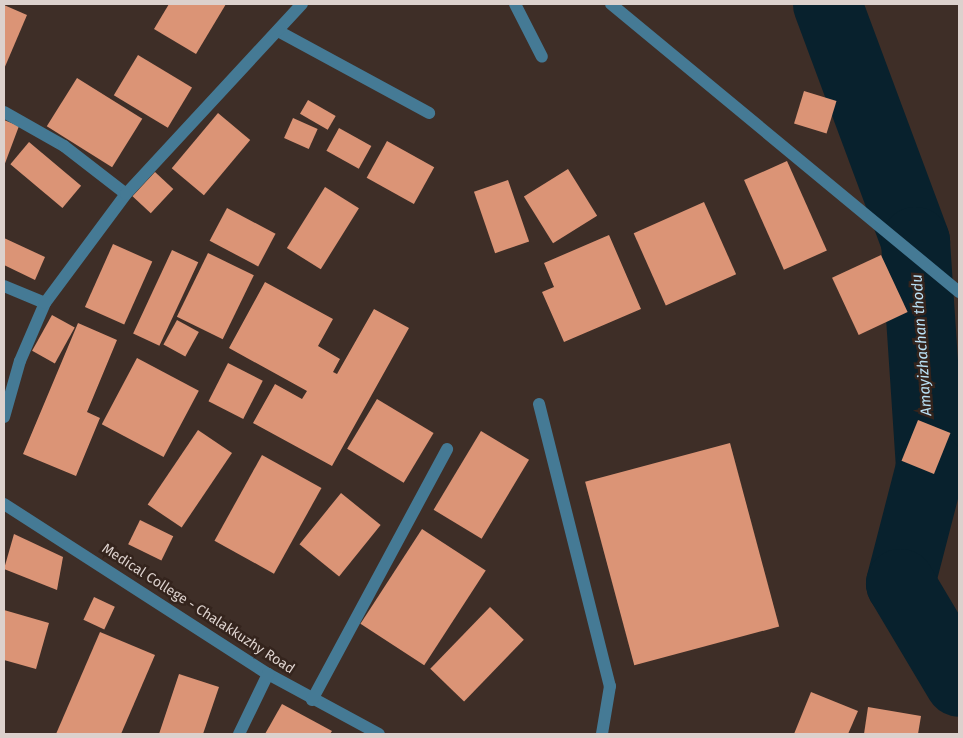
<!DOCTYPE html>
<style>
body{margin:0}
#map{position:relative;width:963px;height:738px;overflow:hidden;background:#3e2e27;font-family:"Fira Sans",sans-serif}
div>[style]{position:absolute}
.river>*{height:69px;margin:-34.5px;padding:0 34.5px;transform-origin:34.5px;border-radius:34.5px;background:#08212d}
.building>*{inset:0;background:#db9476;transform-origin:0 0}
.minor>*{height:12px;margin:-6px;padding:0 6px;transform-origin:6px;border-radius:6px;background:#457a95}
span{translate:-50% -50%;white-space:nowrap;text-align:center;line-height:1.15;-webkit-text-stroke:5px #34241d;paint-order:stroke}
.street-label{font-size:14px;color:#dcd1cd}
.water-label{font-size:15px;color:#bae1f6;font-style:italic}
.frame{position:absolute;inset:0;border:5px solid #dcd1cd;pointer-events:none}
</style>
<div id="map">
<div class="river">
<i style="left:827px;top:4px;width:253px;rotate:69.6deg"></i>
<i style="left:915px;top:241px;width:226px;rotate:86.2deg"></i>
<i style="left:930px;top:467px;width:120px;rotate:104.5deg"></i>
<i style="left:900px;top:583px;width:115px;rotate:59.2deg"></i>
</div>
<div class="building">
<i style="clip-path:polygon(169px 4px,226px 4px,196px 54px,154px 29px)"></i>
<i style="clip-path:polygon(4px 5px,27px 15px,4px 69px)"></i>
<i style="left:138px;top:55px;width:63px;height:47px;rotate:31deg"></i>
<i style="left:77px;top:78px;width:77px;height:57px;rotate:32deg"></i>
<i style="left:804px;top:91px;width:34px;height:34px;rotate:17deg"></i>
<i style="left:308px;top:100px;width:32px;height:16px;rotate:30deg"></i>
<i style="left:218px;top:113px;width:42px;height:72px;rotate:40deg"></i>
<i style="left:293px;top:118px;width:27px;height:22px;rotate:24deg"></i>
<i style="clip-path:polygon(4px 120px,19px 126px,4px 166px)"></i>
<i style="left:339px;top:128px;width:37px;height:26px;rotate:29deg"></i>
<i style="left:387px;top:141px;width:54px;height:42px;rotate:29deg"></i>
<i style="left:29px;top:142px;width:68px;height:29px;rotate:40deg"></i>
<i style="left:787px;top:161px;width:98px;height:47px;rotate:66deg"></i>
<i style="left:568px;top:169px;width:55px;height:52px;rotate:58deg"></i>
<i style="left:155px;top:172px;width:25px;height:33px;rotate:43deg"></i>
<i style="left:508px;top:180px;width:65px;height:36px;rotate:71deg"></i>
<i style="left:325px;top:187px;width:40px;height:72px;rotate:32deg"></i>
<i style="left:704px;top:202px;width:79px;height:77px;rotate:66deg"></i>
<i style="left:227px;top:208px;width:55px;height:37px;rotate:28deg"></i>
<i style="clip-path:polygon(609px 235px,641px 309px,564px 342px,542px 292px,554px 287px,544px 263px)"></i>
<i style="clip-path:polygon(4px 238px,45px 257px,35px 280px,4px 265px)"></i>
<i style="left:113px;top:244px;width:43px;height:69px;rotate:24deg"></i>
<i style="left:172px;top:250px;width:29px;height:92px;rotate:25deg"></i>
<i style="left:208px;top:253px;width:51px;height:71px;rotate:26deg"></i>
<i style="left:881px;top:255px;width:63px;height:54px;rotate:65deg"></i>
<i style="clip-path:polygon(265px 282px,333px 319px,318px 346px,340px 359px,333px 372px,337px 374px,374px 309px,409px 328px,332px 466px,253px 423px,275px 384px,302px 399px,307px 391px,229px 348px)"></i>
<i style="left:52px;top:315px;width:26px;height:41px;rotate:29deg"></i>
<i style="left:177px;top:320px;width:25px;height:28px;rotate:29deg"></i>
<i style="clip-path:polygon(78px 323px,117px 340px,87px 412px,100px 418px,76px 476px,23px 454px)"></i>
<i style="left:137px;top:358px;width:70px;height:75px;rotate:28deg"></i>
<i style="left:228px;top:363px;width:39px;height:43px;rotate:27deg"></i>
<i style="left:377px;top:399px;width:66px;height:58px;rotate:31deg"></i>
<i style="left:918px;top:420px;width:35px;height:44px;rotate:22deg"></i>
<i style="left:198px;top:430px;width:41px;height:90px;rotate:34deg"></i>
<i style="left:481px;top:431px;width:56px;height:92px;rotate:31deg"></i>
<i style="left:730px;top:443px;width:190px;height:150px;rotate:75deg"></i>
<i style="left:262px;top:455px;width:68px;height:98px;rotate:29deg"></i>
<i style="left:341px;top:493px;width:51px;height:66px;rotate:39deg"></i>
<i style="left:140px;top:520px;width:37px;height:27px;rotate:26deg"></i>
<i style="left:422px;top:529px;width:76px;height:113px;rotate:33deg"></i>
<i style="clip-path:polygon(14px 534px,63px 557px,57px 590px,4px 569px)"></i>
<i style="left:94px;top:597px;width:23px;height:25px;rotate:25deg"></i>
<i style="left:490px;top:607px;width:47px;height:86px;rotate:44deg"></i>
<i style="clip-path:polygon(4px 610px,49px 623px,36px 669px,4px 660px)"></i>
<i style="clip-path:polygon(100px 632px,155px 655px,121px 734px,56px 734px)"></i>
<i style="clip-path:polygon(179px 674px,219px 687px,203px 734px,159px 734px)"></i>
<i style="clip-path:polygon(811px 692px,858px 711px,848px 734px,794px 734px)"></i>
<i style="clip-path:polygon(282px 704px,332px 731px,330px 734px,265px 734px)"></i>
<i style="clip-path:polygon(868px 707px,921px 716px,918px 734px,864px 734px)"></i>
</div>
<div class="minor">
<i style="left:515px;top:4px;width:59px;rotate:63deg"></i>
<i style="left:611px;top:4px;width:452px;rotate:39.6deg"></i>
<i style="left:278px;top:31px;width:172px;rotate:28.5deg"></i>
<i style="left:4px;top:112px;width:69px;rotate:29.5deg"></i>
<i style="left:64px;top:146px;width:78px;rotate:37.7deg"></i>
<i style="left:4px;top:286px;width:44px;rotate:22.5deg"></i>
<i style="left:539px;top:404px;width:291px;rotate:75.9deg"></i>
<i style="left:610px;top:686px;width:49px;rotate:99.5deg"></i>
<i style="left:4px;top:417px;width:58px;rotate:-74.1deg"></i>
<i style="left:20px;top:361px;width:63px;rotate:-66.7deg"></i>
<i style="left:45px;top:303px;width:136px;rotate:-53.4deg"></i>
<i style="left:126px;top:194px;width:259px;rotate:-47.2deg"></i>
<i style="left:4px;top:504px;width:314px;rotate:32.8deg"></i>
<i style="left:268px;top:674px;width:126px;rotate:28.4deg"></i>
<i style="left:312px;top:700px;width:285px;rotate:-61.7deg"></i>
<i style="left:239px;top:734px;width:67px;rotate:-64.2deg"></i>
</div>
<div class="street-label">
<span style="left:198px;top:609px;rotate:33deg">Medical College - Chalakkuzhy Road</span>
</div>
<div class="water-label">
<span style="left:922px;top:345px;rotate:-94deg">Amayizhachan thodu</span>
</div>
<div class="frame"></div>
</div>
